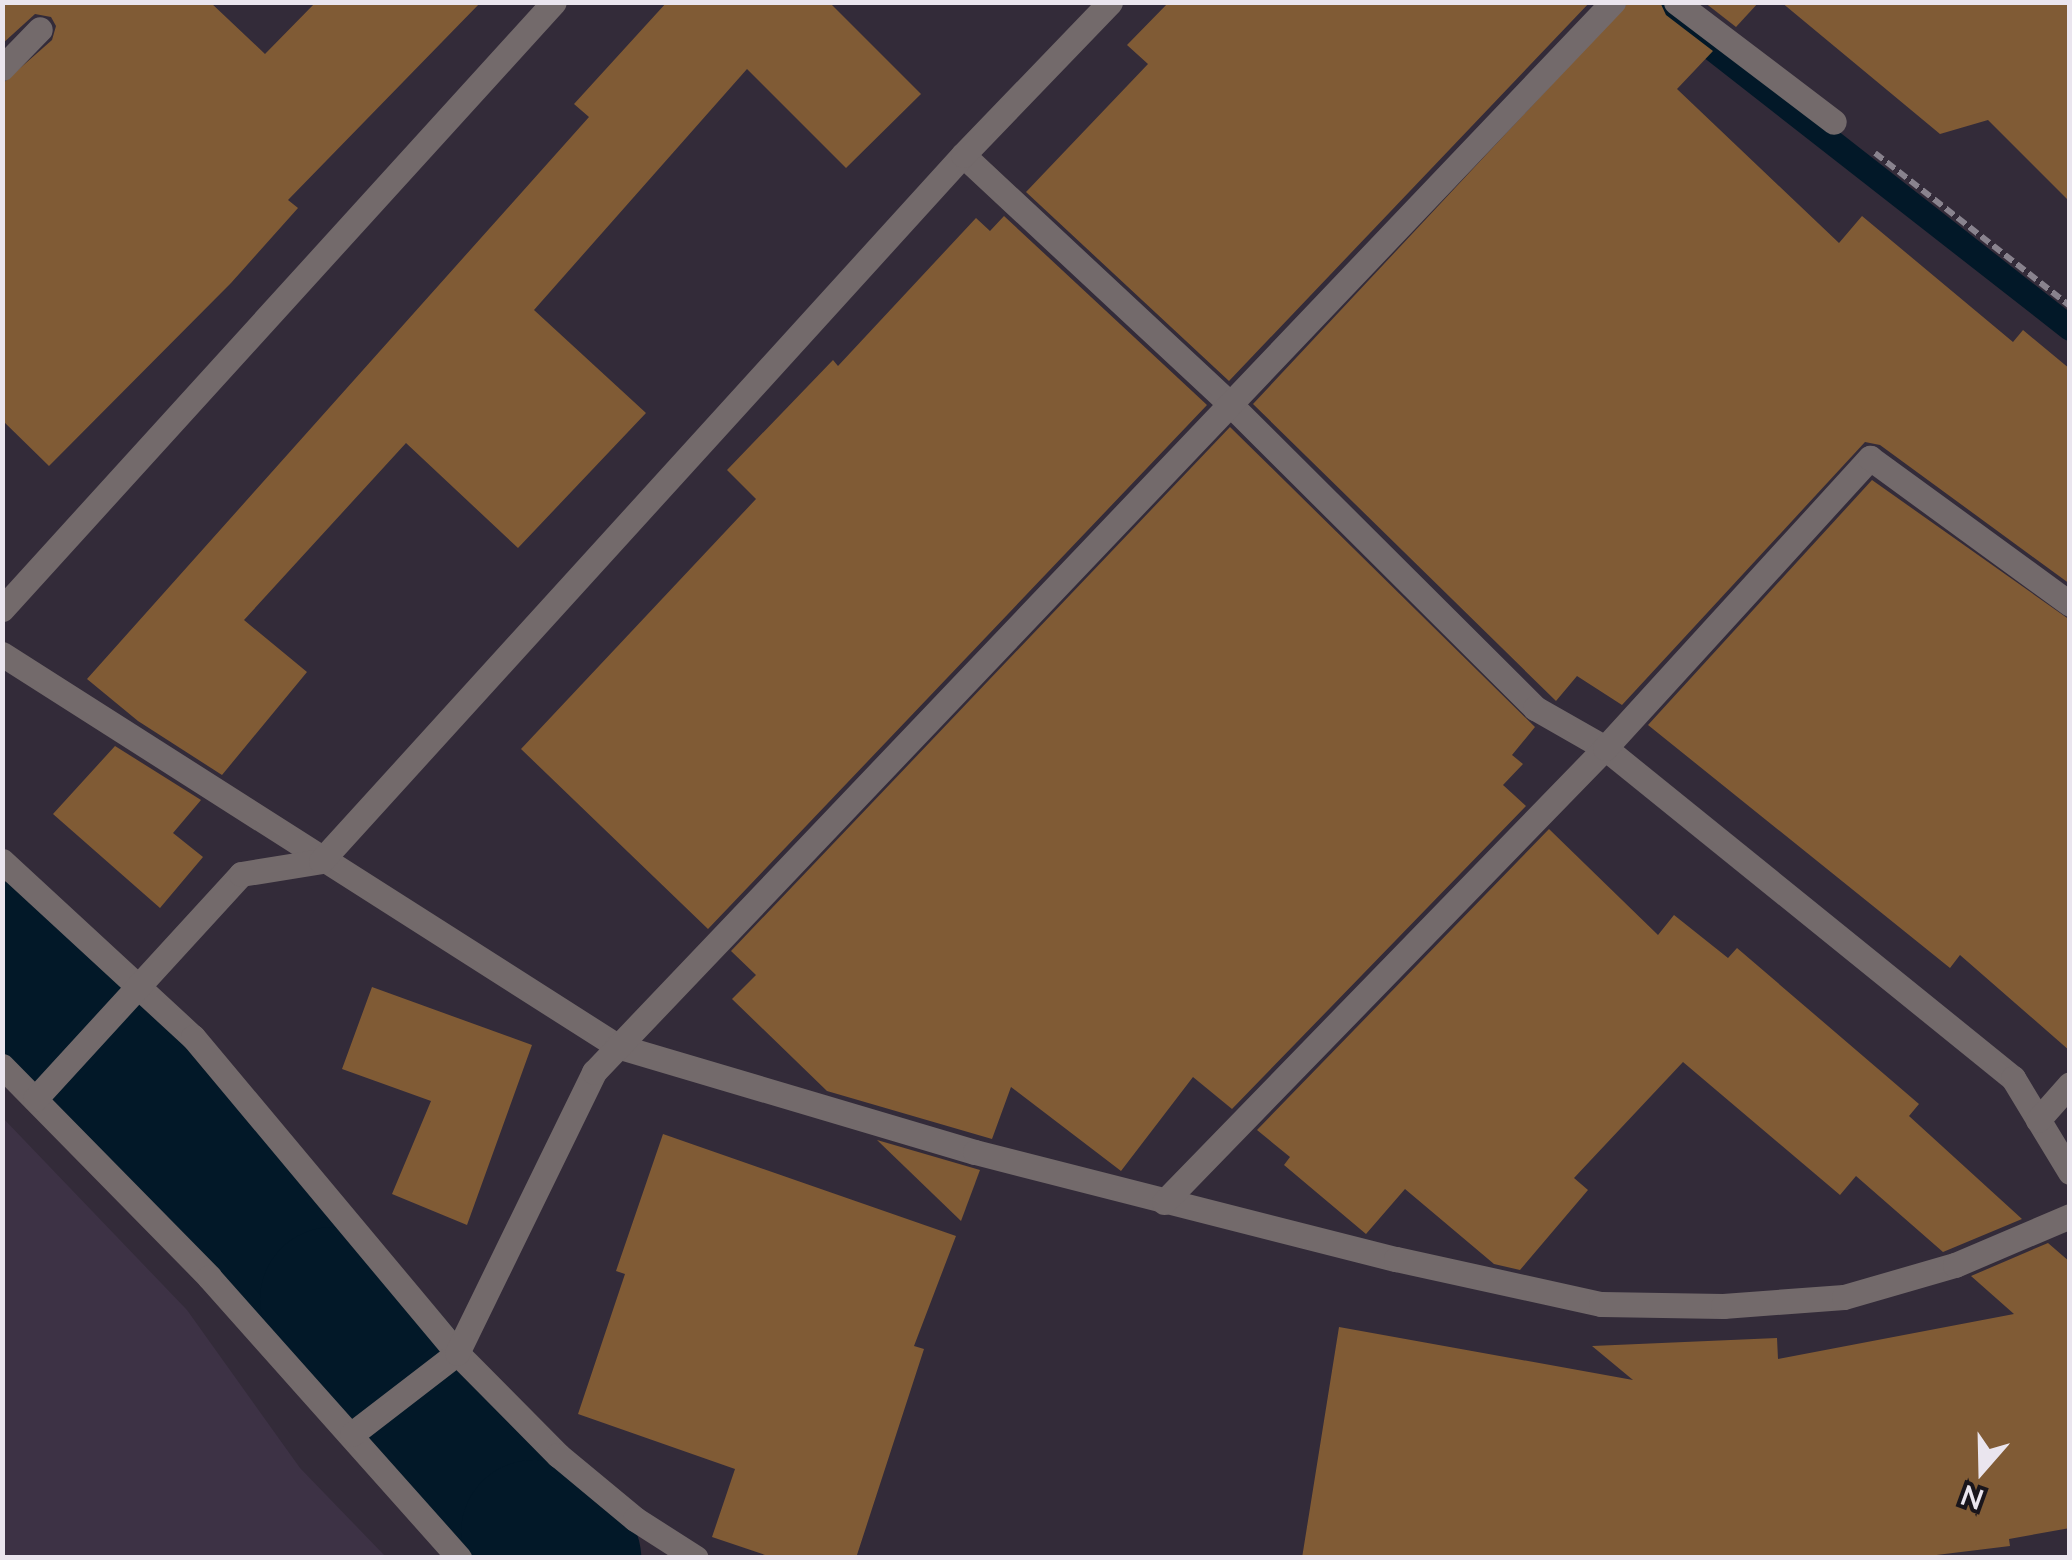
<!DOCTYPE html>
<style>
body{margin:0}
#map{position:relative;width:2072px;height:1560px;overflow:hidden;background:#332b39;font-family:Lato,sans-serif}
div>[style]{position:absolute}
.built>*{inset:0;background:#3d3245}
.stream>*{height:25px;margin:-12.5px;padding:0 12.5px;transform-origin:12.5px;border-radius:12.5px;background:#021828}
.river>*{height:145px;margin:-72.5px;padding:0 72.5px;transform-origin:72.5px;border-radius:72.5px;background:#021828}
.building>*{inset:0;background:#805b35}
.path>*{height:6px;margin-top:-3px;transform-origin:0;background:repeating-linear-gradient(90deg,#89838e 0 10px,transparent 0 15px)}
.minor>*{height:25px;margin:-12.5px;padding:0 12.5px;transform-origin:12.5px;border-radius:12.5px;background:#736a6b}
span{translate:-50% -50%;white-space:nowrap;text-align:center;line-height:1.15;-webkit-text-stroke:9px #19151b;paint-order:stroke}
.frame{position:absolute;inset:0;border:5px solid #eae5ee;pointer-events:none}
.north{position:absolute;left:1932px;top:1420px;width:100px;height:100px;-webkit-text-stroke:8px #19151b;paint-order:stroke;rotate:200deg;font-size:28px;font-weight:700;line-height:40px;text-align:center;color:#eae5ee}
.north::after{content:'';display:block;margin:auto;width:35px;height:45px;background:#eae5ee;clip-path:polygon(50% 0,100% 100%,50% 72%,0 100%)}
</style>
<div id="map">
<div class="built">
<i style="clip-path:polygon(2px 1117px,187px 1310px,300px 1468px,386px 1557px,3px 1557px)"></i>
</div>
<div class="stream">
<i style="left:1653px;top:2px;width:529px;rotate:38.02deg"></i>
</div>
<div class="river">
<i style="left:2px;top:954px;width:477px;rotate:46.3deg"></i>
<i style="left:332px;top:1299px;width:308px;rotate:49.2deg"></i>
<i style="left:533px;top:1532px;width:44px;rotate:36.6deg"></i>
</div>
<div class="building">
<i style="clip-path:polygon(2px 2px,210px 2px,265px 54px,316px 2px,481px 2px,288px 200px,298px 208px,231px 283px,49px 466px,2px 420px,2px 84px,52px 40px,56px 26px,51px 17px,35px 14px,2px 44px)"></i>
<i style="clip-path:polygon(667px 2px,829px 2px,921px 94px,846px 168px,747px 69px,534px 310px,646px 413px,518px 548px,406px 443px,244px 620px,307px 672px,222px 775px,138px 721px,87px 679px,589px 117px,574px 104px)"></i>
<i style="clip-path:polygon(1169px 2px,1590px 2px,1229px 381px,1026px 192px,1148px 64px,1127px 45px)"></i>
<i style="clip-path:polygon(1629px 2px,1660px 2px,1666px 15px,1713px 51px,1677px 89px,1839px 243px,1862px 216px,2013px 342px,2023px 330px,2070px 369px,2070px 584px,1880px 445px,1865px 442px,1622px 705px,1577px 676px,1556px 701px,1253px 404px)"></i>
<i style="clip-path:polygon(1704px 2px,1759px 2px,1736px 27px)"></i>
<i style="clip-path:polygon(1781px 2px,2070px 2px,2070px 202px,1988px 120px,1940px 134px)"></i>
<i style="clip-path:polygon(1004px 216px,1207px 405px,708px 929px,521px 749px,756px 499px,727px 470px,833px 360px,838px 366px,976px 218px,990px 231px)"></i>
<i style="clip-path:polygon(1230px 427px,1535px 727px,1512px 755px,1523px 764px,1503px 785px,1526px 806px,1232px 1109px,1193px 1077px,1121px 1171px,1011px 1087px,992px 1139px,827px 1091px,732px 999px,756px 975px,731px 951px)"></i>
<i style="clip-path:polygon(1872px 480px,2070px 620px,2070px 1051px,1960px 955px,1950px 968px,1648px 725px)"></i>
<i style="clip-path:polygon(115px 746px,201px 800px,173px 833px,203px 857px,160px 908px,53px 814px)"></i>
<i style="clip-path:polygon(1549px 829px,1658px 935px,1674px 915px,1728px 958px,1737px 948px,1919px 1104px,1909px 1116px,2022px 1219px,1943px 1252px,1856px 1176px,1840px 1195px,1683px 1062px,1574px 1178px,1588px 1190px,1520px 1270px,1494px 1264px,1405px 1189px,1366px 1234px,1284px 1165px,1290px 1157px,1257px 1130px)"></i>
<i style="clip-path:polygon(372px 987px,532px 1045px,467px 1225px,392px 1194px,431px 1101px,342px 1069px)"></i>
<i style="clip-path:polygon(663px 1134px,956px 1236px,914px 1346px,924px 1349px,856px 1558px,774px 1558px,712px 1537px,735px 1469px,578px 1414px,625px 1274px,616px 1271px)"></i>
<i style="clip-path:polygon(877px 1140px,980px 1170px,961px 1221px)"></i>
<i style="clip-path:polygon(2048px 1243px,2070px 1262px,2070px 1528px,2009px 1539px,2010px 1546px,1912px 1558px,1302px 1558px,1339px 1327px,1633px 1380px,1592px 1346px,1777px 1338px,1778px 1359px,2014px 1314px,1971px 1276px)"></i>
</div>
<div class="path">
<i style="left:1875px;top:153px;width:248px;rotate:38.1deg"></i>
</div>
<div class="minor">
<i style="left:1676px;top:2px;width:198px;rotate:37.2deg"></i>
<i style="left:2px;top:68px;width:54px;rotate:-45.7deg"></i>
<i style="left:963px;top:155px;width:368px;rotate:43deg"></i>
<i style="left:1232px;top:406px;width:428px;rotate:44.9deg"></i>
<i style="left:1535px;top:708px;width:81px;rotate:29.7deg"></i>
<i style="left:1605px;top:748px;width:525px;rotate:38.97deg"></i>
<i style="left:2013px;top:1078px;width:110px;rotate:58.8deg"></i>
<i style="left:2px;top:609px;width:820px;rotate:-47.72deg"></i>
<i style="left:2px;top:654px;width:729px;rotate:32.51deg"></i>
<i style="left:617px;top:1046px;width:373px;rotate:16.5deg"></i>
<i style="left:975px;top:1152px;width:434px;rotate:14.3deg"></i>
<i style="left:1396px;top:1259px;width:210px;rotate:12.4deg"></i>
<i style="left:1601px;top:1304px;width:122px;rotate:0.9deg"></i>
<i style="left:1723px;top:1306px;width:121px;rotate:-4.3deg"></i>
<i style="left:1844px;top:1297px;width:116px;rotate:-16.1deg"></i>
<i style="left:1955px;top:1265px;width:125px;rotate:-23.1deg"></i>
<i style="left:2px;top:861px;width:260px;rotate:42.7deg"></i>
<i style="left:193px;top:1037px;width:412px;rotate:50.1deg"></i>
<i style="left:457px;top:1353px;width:144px;rotate:45.3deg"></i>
<i style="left:558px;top:1455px;width:100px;rotate:39.7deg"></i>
<i style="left:635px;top:1519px;width:72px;rotate:32.6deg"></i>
<i style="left:2px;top:1066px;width:296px;rotate:45.5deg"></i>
<i style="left:209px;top:1277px;width:376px;rotate:48.3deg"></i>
<i style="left:35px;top:1099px;width:305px;rotate:-47.5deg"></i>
<i style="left:241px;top:874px;width:81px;rotate:-9.2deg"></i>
<i style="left:321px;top:861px;width:954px;rotate:-47.72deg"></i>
<i style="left:963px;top:155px;width:212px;rotate:-46.1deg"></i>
<i style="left:2038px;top:1120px;width:48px;rotate:-48.4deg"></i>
<i style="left:1164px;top:1202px;width:633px;rotate:-45.83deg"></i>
<i style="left:1605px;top:748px;width:393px;rotate:-47.6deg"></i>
<i style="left:1870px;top:458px;width:248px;rotate:36.1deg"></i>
<i style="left:352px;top:1434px;width:133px;rotate:-37.6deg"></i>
<i style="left:457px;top:1353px;width:313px;rotate:-64deg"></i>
<i style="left:594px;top:1072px;width:1478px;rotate:-46.4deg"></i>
</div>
<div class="frame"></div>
<div class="north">N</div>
</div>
